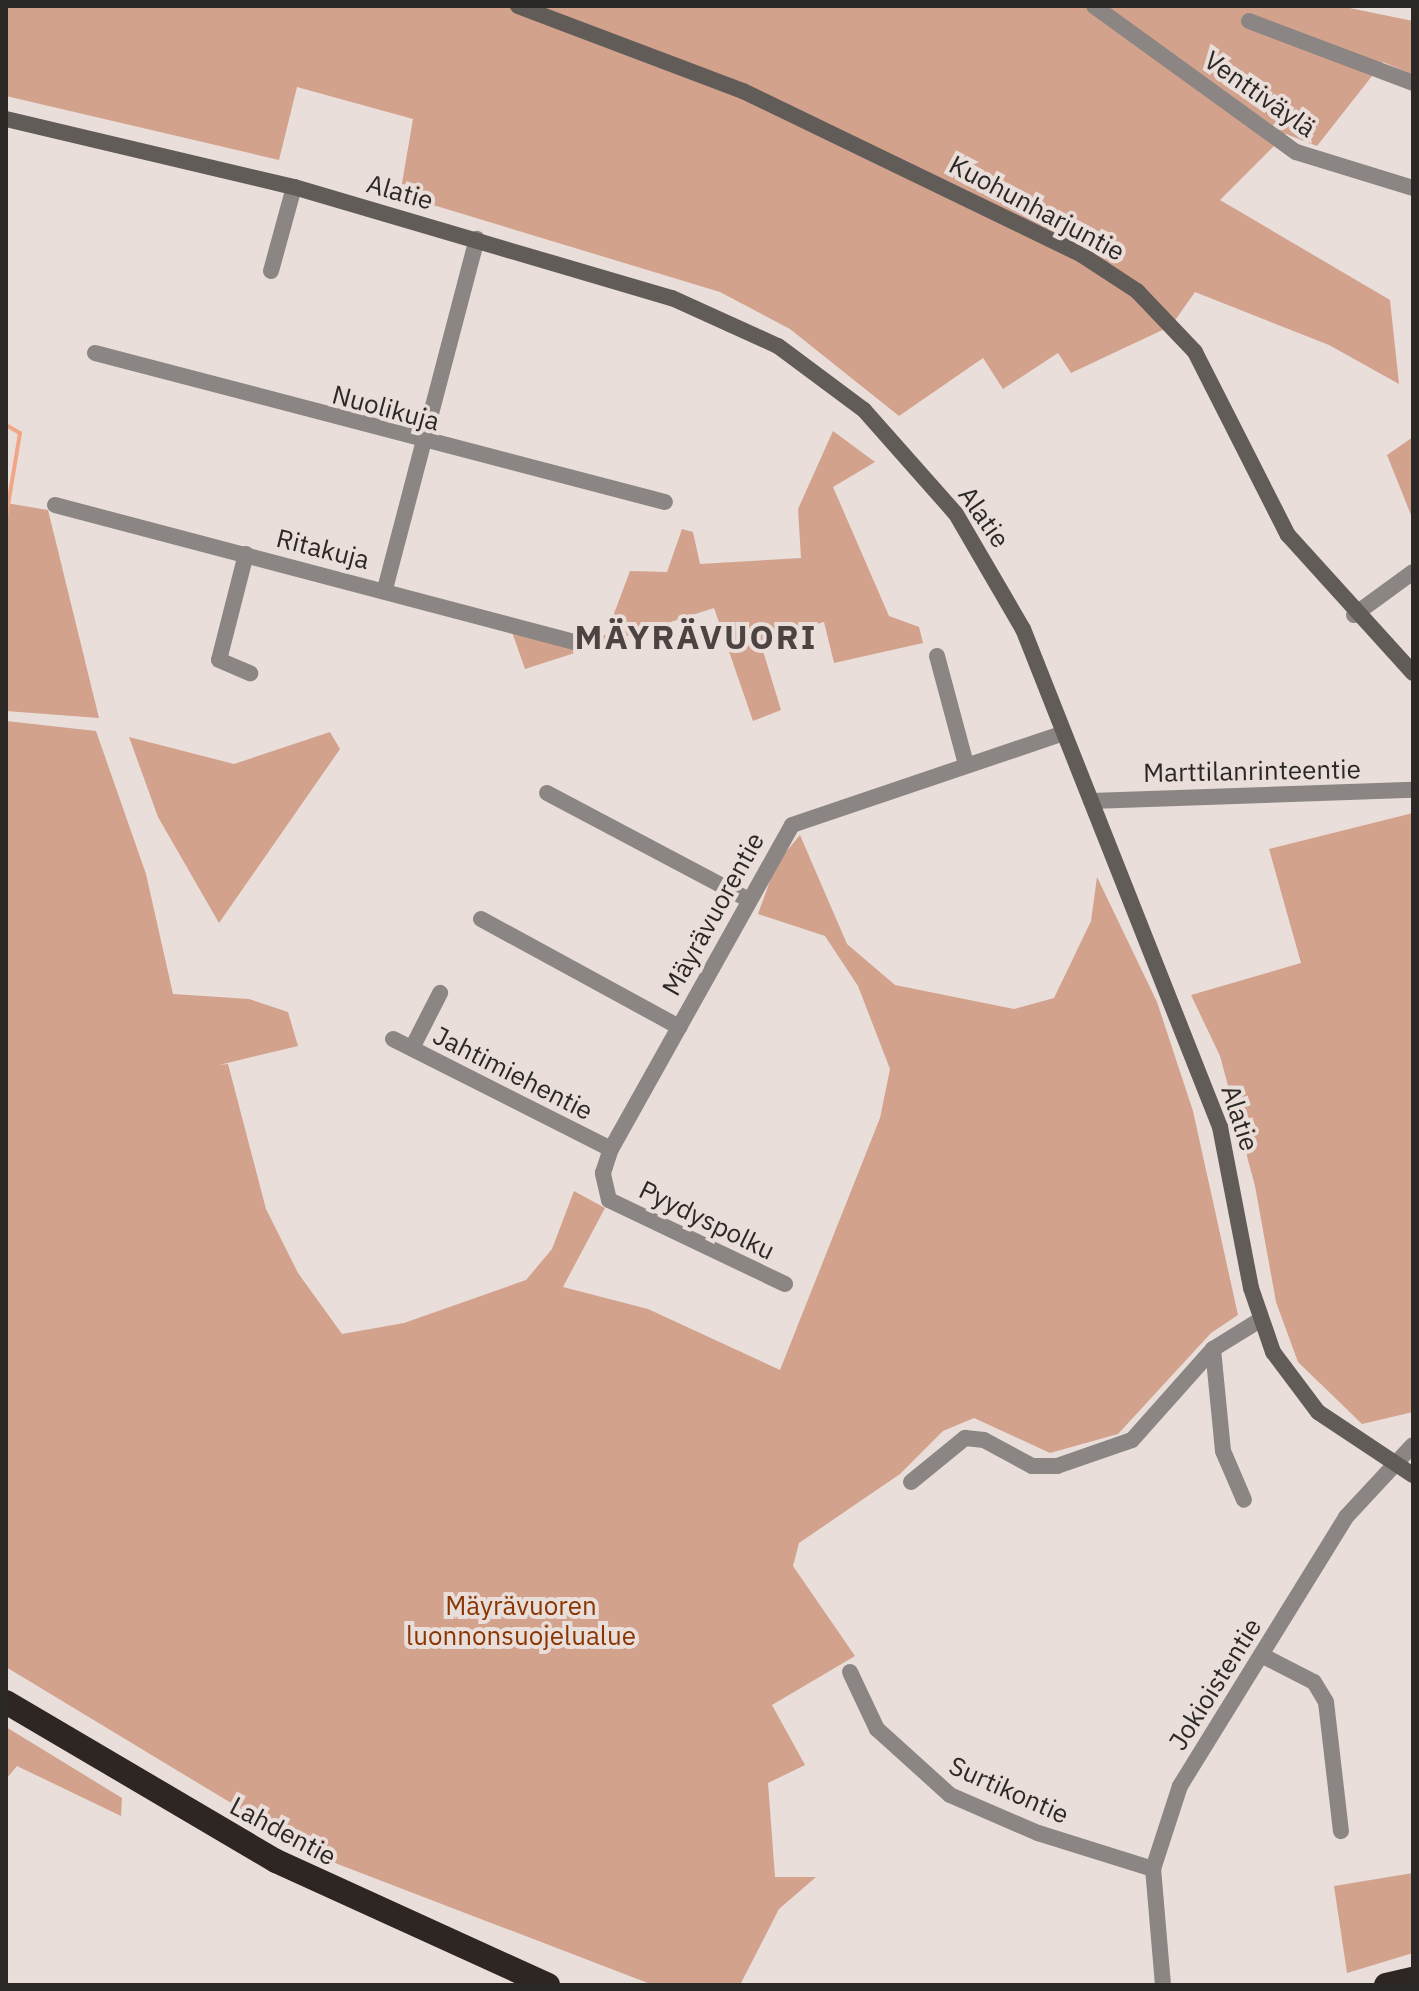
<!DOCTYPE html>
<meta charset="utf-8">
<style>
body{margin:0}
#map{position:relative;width:1419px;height:1991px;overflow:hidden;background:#e9deda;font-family:"IBM Plex Sans",sans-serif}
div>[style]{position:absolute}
.green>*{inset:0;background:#d2a28d}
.stream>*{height:4px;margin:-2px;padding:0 2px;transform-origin:2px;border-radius:2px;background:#f0a788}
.street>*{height:16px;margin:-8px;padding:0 8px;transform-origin:8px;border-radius:8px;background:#8b8684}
.secondary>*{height:16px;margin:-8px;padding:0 8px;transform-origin:8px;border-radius:8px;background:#625c59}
.highway>*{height:24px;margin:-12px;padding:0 12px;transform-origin:12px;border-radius:12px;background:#2e2623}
span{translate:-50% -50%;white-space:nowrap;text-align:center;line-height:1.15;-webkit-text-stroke:8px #e9deda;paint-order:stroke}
.street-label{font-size:26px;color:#2c2826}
.park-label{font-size:26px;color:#8a3603}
.district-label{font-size:34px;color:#4d4441;font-weight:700;letter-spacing:2px}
.frame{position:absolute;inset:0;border:8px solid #2c2826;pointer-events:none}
</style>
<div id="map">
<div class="green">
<i style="clip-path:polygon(6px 6px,1340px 6px,1413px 21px,1413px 75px,1383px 62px,1317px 146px,1286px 134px,1220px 200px,1390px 300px,1399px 384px,1329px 345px,1195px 292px,1171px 326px,1071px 373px,1058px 353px,1003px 389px,983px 358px,899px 416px,790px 329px,720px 292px,400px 195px,413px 119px,297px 87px,279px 160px,6px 96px)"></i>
<i style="clip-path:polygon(833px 431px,875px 462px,833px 487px,889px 616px,919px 627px,923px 643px,834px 663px,824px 622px,760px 641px,781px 710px,753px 721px,714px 608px,525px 669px,512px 632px,606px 635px,630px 571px,667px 572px,682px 529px,693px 532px,700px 564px,801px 558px,798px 509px)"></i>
<i style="clip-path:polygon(1413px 437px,1413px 520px,1387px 455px)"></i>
<i style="clip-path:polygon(6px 503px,48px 510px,99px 718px,6px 711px)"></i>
<i style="clip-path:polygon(6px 721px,96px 731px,146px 874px,173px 994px,249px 999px,288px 1012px,298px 1046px,219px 1065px,228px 1064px,266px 1209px,298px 1273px,342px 1334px,404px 1323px,526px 1280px,552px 1249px,574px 1191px,605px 1208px,563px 1287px,648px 1309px,780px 1370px,880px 1118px,890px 1069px,858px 986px,825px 936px,758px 914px,776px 864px,800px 835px,847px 944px,895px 985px,1014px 1009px,1054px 998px,1091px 921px,1097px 877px,1157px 1002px,1193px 1111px,1238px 1315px,1211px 1333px,1118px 1434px,1050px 1453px,974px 1418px,943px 1431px,900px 1474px,799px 1543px,793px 1566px,855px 1656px,772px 1705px,805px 1765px,768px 1783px,775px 1877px,816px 1877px,779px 1909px,740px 1985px,653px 1985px,322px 1858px,6px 1667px)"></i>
<i style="clip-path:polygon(330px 732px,340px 749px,219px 923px,158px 817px,129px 737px,234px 764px)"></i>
<i style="clip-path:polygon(1413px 813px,1413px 1412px,1362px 1424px,1298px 1362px,1276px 1302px,1255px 1186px,1220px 1056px,1191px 995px,1301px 963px,1269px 849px)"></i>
<i style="clip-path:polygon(6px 1727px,122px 1798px,121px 1816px,17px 1766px,6px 1779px)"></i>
<i style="clip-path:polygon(1413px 1873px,1413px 1953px,1347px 1973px,1334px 1886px)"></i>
</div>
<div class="stream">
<i style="left:6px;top:425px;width:16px;rotate:30deg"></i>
<i style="left:20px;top:433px;width:86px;rotate:99.4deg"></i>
</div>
<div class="street">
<i style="left:1094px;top:6px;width:249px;rotate:35.9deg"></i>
<i style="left:1296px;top:152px;width:122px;rotate:17.1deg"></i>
<i style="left:1249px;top:21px;width:175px;rotate:20.7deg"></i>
<i style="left:271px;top:271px;width:87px;rotate:-74.7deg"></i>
<i style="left:95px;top:353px;width:589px;rotate:14.65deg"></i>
<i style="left:55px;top:505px;width:541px;rotate:14.78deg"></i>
<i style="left:246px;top:554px;width:109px;rotate:104.3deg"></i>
<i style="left:219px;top:660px;width:34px;rotate:23deg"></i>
<i style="left:385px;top:589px;width:362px;rotate:-75.3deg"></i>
<i style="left:1354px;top:615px;width:73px;rotate:-36.1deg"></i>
<i style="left:937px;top:656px;width:112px;rotate:75deg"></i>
<i style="left:547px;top:793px;width:226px;rotate:27.9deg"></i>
<i style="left:1091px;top:801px;width:322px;rotate:-2deg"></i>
<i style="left:481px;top:919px;width:226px;rotate:28.6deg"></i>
<i style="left:393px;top:1039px;width:244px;rotate:26.8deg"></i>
<i style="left:412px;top:1048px;width:62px;rotate:-63deg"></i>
<i style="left:785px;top:1284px;width:195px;rotate:-154.5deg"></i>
<i style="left:609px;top:1200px;width:28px;rotate:-103deg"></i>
<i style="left:603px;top:1173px;width:25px;rotate:-72deg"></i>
<i style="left:611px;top:1149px;width:371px;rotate:-60.8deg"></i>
<i style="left:792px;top:825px;width:287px;rotate:-18.7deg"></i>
<i style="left:1213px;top:1349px;width:102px;rotate:84.4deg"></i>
<i style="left:1223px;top:1451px;width:53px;rotate:66.8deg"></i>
<i style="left:911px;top:1482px;width:70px;rotate:-39.2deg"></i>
<i style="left:965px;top:1438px;width:19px;rotate:6deg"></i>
<i style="left:984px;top:1440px;width:55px;rotate:28.4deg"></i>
<i style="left:1032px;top:1466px;width:25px"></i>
<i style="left:1057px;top:1466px;width:79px;rotate:-19.1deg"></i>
<i style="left:1132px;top:1440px;width:122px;rotate:-48.3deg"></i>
<i style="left:1213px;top:1349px;width:55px;rotate:-31.7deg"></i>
<i style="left:1261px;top:1655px;width:59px;rotate:27deg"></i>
<i style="left:1314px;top:1682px;width:23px;rotate:59deg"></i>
<i style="left:1326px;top:1702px;width:130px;rotate:83.4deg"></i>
<i style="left:850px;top:1672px;width:63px;rotate:64.7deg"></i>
<i style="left:877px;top:1729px;width:98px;rotate:42.1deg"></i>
<i style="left:950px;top:1795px;width:96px;rotate:23.4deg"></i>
<i style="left:1038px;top:1833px;width:121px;rotate:17.4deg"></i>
<i style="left:1163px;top:1985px;width:116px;rotate:-94.9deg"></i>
<i style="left:1153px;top:1869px;width:87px;rotate:-72deg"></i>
<i style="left:1180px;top:1786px;width:316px;rotate:-58.3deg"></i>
<i style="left:1346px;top:1517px;width:98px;rotate:-47.1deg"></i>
</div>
<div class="secondary">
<i style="left:518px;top:6px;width:241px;rotate:20.7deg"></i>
<i style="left:743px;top:91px;width:377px;rotate:25.8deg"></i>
<i style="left:1082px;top:255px;width:66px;rotate:33.2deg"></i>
<i style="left:1137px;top:291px;width:84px;rotate:46.4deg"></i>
<i style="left:1195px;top:352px;width:205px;rotate:63.1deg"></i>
<i style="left:1288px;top:535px;width:186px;rotate:47.8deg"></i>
<i style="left:6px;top:119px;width:296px;rotate:13.3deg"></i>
<i style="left:294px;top:187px;width:394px;rotate:16.4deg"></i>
<i style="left:672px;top:298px;width:116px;rotate:24.4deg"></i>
<i style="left:778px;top:346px;width:107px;rotate:36.7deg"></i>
<i style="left:864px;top:410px;width:139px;rotate:48.5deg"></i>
<i style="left:956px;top:514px;width:133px;rotate:59.8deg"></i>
<i style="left:1023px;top:629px;width:536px;rotate:68.42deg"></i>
<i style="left:1220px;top:1127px;width:164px;rotate:79.1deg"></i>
<i style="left:1251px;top:1288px;width:68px;rotate:71deg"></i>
<i style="left:1273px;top:1352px;width:75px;rotate:53.1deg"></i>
<i style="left:1318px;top:1412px;width:114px;rotate:33.6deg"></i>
</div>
<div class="highway">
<i style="left:6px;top:1702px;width:313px;rotate:30.5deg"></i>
<i style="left:276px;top:1861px;width:299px;rotate:24.5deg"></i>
<i style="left:1386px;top:1985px;width:28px;rotate:-13deg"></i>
</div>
<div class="street-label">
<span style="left:1260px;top:94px;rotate:35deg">Venttiväylä</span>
<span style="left:400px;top:192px;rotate:16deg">Alatie</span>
<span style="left:1037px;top:208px;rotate:28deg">Kuohunharjuntie</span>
<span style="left:386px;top:408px;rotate:15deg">Nuolikuja</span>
<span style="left:984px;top:517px;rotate:55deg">Alatie</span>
<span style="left:323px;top:549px;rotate:14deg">Ritakuja</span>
<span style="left:1252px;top:771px;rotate:-1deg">Marttilanrinteentie</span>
<span style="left:713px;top:914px;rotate:-61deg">Mäyrävuorentie</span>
<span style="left:513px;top:1073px;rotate:27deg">Jahtimiehentie</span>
<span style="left:1240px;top:1118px;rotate:72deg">Alatie</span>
<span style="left:707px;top:1220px;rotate:26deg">Pyydyspolku</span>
<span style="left:1215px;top:1684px;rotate:-58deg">Jokioistentie</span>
<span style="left:1009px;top:1790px;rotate:24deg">Surtikontie</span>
<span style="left:283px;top:1831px;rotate:28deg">Lahdentie</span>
</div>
<div class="park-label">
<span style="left:521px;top:1621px">Mäyrävuoren<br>luonnonsuojelualue</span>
</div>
<div class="district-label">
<span style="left:696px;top:637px">MÄYRÄVUORI</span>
</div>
<div class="frame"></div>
</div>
